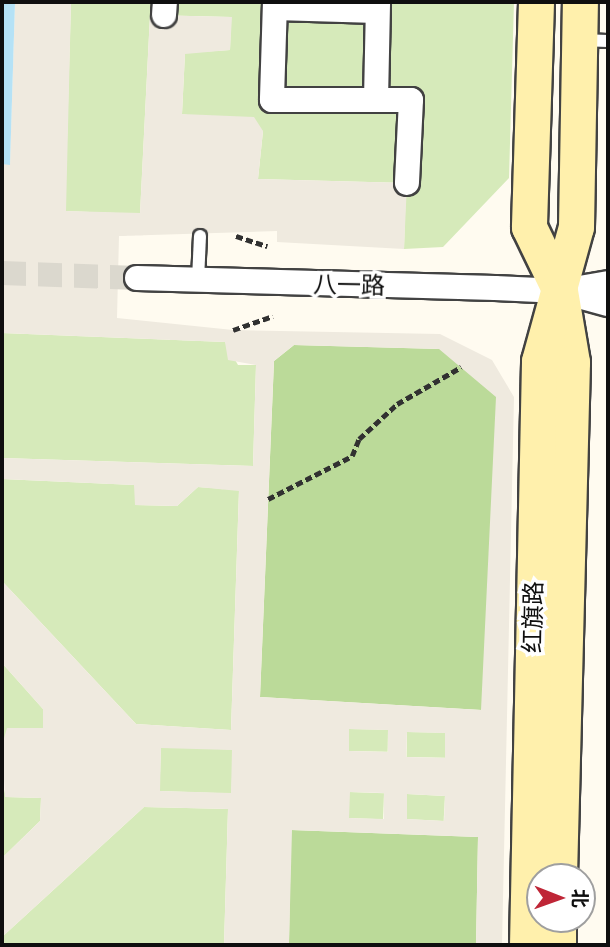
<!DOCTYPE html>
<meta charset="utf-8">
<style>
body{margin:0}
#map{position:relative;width:610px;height:947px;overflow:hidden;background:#fffbf0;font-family:Merriweather,"Noto Sans SC",serif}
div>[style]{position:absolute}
.green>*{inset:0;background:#d6eaba;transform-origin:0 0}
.forest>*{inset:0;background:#bbda99}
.plaza>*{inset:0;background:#efeadf}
.water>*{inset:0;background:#b5e2f6}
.street-tunnel>*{height:24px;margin-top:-12px;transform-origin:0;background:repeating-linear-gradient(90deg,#dbd8ce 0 24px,transparent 0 36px)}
.path>*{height:4.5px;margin-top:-2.25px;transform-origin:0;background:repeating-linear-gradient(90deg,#313131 0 7px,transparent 0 10.5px)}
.roads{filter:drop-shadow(2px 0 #424242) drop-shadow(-2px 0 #424242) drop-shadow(0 2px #424242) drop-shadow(0 -2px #424242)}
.lane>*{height:12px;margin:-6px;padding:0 6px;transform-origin:6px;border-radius:6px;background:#fff}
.street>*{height:24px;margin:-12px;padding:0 12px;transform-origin:12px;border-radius:12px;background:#fff}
.secondary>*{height:35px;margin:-17.5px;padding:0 17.5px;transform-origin:17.5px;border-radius:17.5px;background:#fff0ac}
span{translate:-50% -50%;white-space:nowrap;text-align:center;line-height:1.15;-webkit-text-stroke:7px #fff;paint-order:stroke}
.street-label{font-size:24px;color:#0f0f0f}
.frame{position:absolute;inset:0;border:4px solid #0f0f0f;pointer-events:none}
.north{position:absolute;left:526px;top:863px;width:70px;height:70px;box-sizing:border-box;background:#fff;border:2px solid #9f9f9f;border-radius:50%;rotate:91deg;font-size:19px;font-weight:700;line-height:28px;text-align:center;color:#0f0f0f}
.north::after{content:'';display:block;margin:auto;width:24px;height:32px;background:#bf2637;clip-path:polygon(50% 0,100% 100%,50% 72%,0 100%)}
</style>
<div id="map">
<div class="green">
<i style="clip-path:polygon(71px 2px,514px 2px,509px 178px,443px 247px,404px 249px,406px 183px,258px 179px,263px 131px,182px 114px,185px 53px,230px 50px,231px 17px,150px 15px,140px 214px,65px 211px)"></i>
<i style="clip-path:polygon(2px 333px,225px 342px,238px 365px,256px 365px,253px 466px,2px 458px)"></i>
<i style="clip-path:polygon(2px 479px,135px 485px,135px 505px,177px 506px,198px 487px,239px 490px,231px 730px,136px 724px,2px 581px)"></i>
<i style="clip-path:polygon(2px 663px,43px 709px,43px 728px,7px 745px,2px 745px)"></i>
<i style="left:349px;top:729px;width:39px;height:22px;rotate:1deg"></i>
<i style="left:407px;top:732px;width:39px;height:25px;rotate:1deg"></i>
<i style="left:161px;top:747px;width:72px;height:44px;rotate:2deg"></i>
<i style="clip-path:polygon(2px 782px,6px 797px,41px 798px,40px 821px,2px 858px)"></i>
<i style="left:349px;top:792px;width:35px;height:26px;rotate:2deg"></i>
<i style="left:407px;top:794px;width:38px;height:25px;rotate:3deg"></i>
<i style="clip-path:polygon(144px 807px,228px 809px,224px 945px,2px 945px,2px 937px)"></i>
</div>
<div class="forest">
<i style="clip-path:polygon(294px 345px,440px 349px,497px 397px,482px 710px,260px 697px,274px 361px)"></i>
<i style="clip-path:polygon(291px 830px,478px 837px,476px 945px,254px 945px,289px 942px)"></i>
</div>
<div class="plaza">
<i style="clip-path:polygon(evenodd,15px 2px,71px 2px,66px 211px,140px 213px,150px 15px,232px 17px,230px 50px,185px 54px,182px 114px,254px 117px,263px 131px,258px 179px,407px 183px,404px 249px,277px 242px,277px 231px,119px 236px,117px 318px,233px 330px,440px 334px,492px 360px,514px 397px,502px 945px,476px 945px,478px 837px,292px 830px,289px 943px,224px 945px,228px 809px,144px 807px,2px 937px,2px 858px,40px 821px,41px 798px,5px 797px,2px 745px,7px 728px,43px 728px,43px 709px,2px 663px,2px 581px,136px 724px,231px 730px,239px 491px,198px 487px,177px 506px,135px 505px,134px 485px,2px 479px,2px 458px,253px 466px,256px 365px,228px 360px,225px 342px,2px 333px,2px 164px,10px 164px,15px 2px,294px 345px,439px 349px,496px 397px,481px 710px,260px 697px,274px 361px,294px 345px,15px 2px,349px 729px,388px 730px,388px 752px,349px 751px,349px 729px,15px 2px,407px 732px,445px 733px,445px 758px,406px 757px,407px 732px,15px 2px,161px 748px,232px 750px,231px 793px,160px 791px,161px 748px,15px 2px,350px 792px,384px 793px,384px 819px,349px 818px,350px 792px,15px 2px,407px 794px,445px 796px,444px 821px,407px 819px,407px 794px)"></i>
</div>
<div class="water">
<i style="clip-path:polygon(2px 2px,15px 2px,10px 165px,2px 164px)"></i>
</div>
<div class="street-tunnel">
<i style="left:2px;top:273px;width:135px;rotate:2.1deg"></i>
</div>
<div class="path">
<i style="left:236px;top:236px;width:33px;rotate:18deg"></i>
<i style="left:233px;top:330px;width:42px;rotate:-19.3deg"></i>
<i style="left:268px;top:499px;width:94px;rotate:-27.1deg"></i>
<i style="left:352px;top:456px;width:18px;rotate:-68deg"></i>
<i style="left:359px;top:439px;width:52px;rotate:-42.6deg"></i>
<i style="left:397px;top:404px;width:74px;rotate:-30deg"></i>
</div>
<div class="roads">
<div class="lane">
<i style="left:581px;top:40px;width:27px;rotate:2deg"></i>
<i style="left:198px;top:280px;width:44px;rotate:-87.4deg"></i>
</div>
<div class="street">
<i style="left:275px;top:2px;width:98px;rotate:91.8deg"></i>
<i style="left:272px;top:100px;width:139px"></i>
<i style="left:411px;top:100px;width:83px;rotate:92.8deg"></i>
<i style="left:275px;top:8px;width:102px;rotate:1.7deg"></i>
<i style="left:164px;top:15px;width:13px;rotate:-86deg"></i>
<i style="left:376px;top:100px;width:98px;rotate:-88.8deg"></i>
<i style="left:137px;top:278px;width:358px;rotate:1.6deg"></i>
<i style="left:495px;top:288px;width:65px;rotate:2.6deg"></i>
<i style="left:560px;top:291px;width:50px;rotate:15.2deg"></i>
<i style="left:568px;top:290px;width:41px;rotate:-9.9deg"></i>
</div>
<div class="secondary">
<i style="left:536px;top:2px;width:225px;rotate:91.8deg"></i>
<i style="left:529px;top:227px;width:71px;rotate:64.2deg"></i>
<i style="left:560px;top:291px;width:72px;rotate:80.4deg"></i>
<i style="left:572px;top:362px;width:515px;rotate:91.45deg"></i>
<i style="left:527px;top:945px;width:584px;rotate:-88.82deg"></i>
<i style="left:539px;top:361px;width:139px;rotate:-74.6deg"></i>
<i style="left:576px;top:227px;width:225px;rotate:-89deg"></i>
<i style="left:558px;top:945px;width:26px;rotate:-90deg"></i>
</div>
</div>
<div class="street-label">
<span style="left:349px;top:285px;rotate:1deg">八一路</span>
<span style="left:533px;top:617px;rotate:-89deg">红旗路</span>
</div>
<div class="frame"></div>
<div class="north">北</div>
</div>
